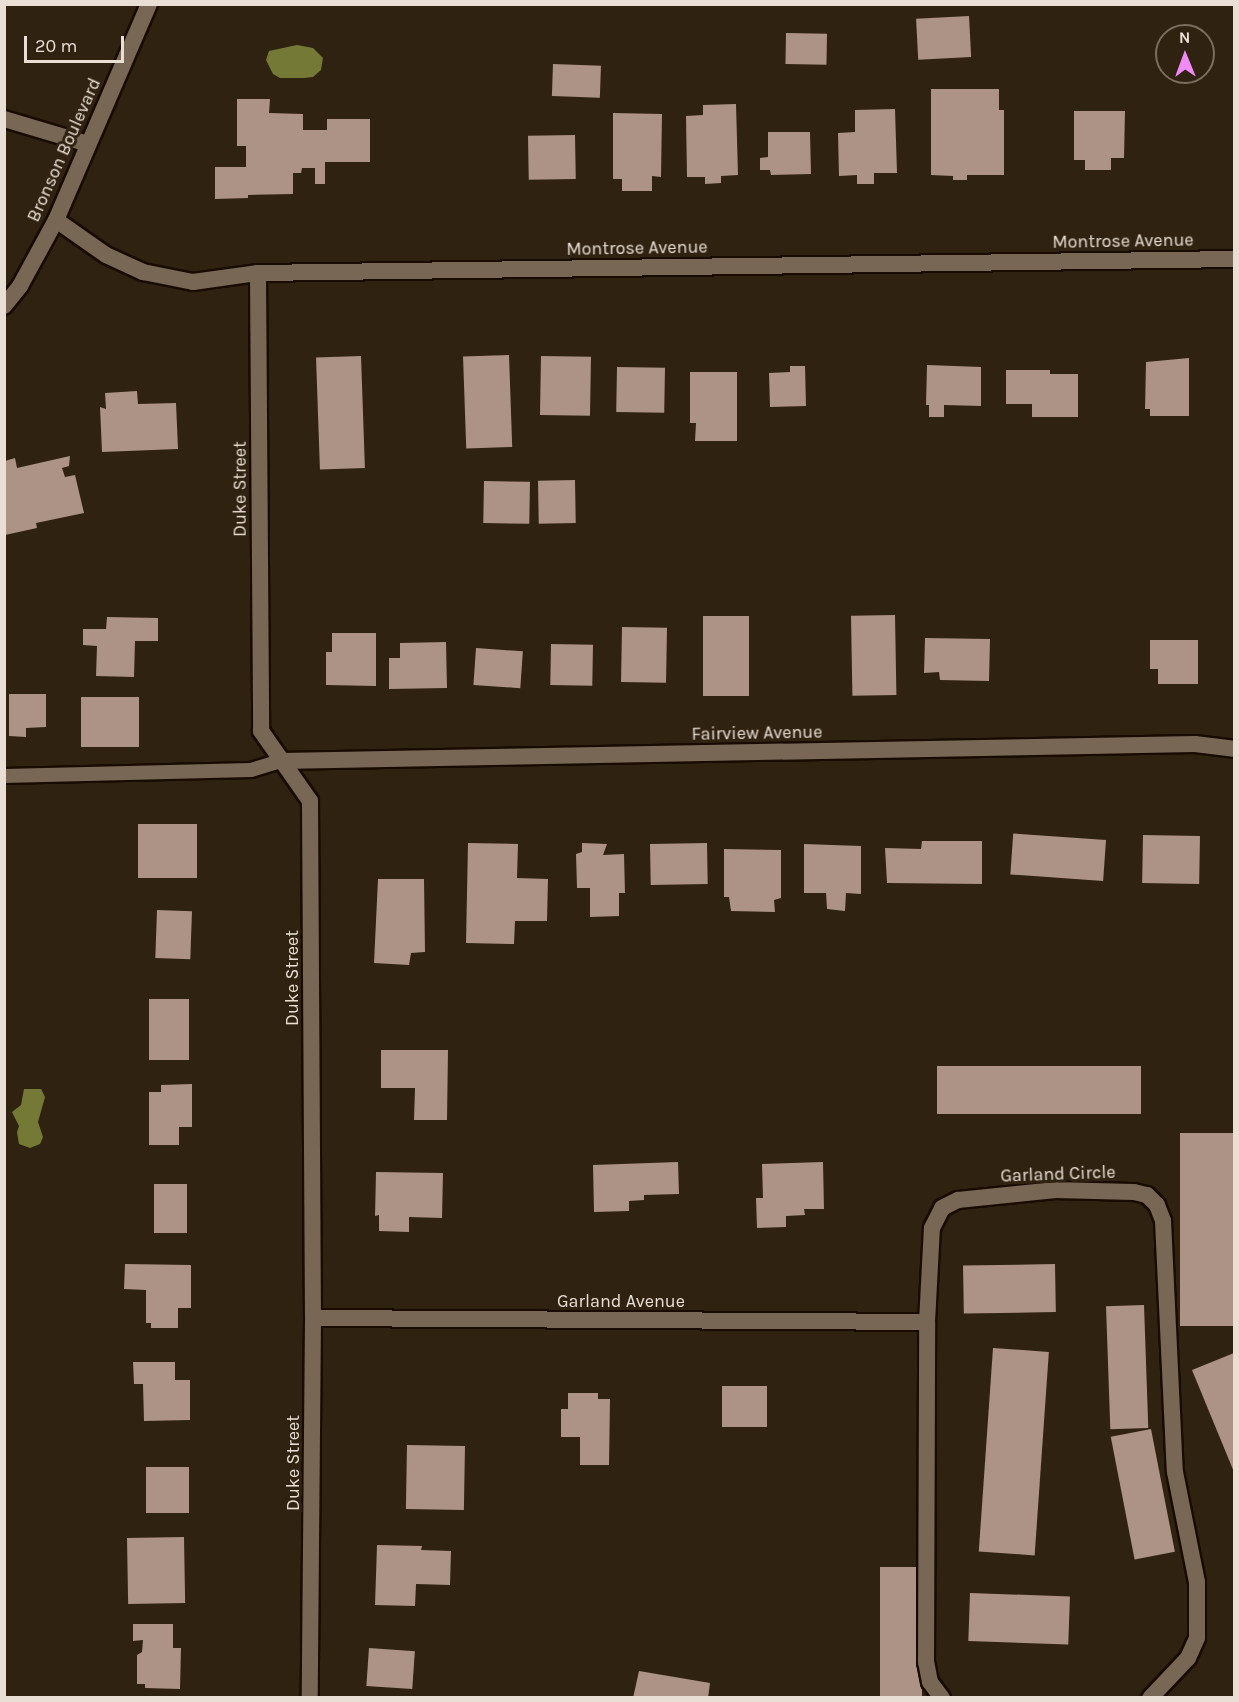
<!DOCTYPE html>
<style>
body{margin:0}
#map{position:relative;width:1239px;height:1702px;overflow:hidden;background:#302211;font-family:Karla,sans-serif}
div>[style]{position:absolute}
.water>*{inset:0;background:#747a35}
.building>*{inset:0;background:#ac9386;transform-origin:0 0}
.roads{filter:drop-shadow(2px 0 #180b00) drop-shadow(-2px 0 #180b00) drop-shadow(0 2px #180b00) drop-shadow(0 -2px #180b00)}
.service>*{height:14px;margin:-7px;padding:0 7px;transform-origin:7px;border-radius:7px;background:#776754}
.minor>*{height:16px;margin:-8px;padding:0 8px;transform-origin:8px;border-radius:8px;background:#776754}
span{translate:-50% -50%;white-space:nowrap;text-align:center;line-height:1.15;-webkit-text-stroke:6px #302211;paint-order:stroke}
.street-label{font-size:18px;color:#e9dfd5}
.frame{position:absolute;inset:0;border:6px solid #e9dfd5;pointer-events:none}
.north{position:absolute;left:1155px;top:24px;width:60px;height:60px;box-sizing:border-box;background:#302211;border:2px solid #7a6e5f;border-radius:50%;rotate:359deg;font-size:16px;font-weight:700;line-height:24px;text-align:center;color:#e9dfd5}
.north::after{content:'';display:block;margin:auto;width:21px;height:27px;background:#f08bf6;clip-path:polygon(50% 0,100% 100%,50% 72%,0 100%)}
.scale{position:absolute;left:24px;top:36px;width:100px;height:27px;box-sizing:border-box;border:3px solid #e9dfd5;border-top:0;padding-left:8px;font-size:18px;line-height:21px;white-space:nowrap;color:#e9dfd5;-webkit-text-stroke:4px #302211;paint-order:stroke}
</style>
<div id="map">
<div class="water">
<i style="clip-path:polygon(297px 45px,313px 48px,323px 58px,321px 70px,313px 77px,304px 78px,280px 78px,273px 74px,266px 60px,269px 51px)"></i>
<i style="clip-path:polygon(24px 1089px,41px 1089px,45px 1097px,38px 1122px,43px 1137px,40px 1144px,30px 1148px,19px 1144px,17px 1132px,19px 1126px,12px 1112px,21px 1105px)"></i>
</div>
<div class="building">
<i style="left:969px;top:16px;width:41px;height:53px;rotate:87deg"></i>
<i style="left:786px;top:33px;width:41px;height:31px;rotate:1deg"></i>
<i style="left:553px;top:64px;width:48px;height:32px;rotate:2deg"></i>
<i style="clip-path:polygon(931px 89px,999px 89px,999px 110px,1004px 110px,1004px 175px,967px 175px,967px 180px,953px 180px,953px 176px,931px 175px)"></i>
<i style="clip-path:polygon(237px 99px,270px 99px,269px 113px,303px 114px,303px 130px,327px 130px,327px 119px,370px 119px,370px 162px,325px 162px,325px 184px,315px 184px,315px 168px,302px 168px,301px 173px,293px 173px,293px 194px,248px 195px,248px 198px,215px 199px,215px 167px,246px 167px,246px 146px,237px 146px)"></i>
<i style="clip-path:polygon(736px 104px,738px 175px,721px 176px,721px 183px,705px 184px,705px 177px,687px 177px,686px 116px,703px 115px,703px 105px)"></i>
<i style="clip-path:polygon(895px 109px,897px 173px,874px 173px,874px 184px,857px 184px,857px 175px,839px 176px,838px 133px,855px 132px,855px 110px)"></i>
<i style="clip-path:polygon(1074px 111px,1125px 111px,1124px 158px,1111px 158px,1111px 170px,1085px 170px,1085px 160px,1074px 160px)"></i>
<i style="clip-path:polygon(613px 113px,662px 114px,661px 177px,652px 176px,652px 191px,622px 191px,622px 179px,613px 179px)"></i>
<i style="clip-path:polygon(768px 132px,810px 132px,811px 174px,771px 175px,770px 170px,760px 170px,760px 158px,768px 157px)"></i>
<i style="left:575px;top:135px;width:44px;height:47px;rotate:89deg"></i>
<i style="left:509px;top:355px;width:92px;height:46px;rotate:88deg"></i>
<i style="left:361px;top:356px;width:112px;height:45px;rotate:88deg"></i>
<i style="left:541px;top:356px;width:50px;height:59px;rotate:1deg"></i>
<i style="clip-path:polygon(1189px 358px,1189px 416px,1150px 416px,1150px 409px,1145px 409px,1146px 362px)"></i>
<i style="clip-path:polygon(927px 365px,981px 367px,981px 406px,944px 405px,944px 417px,929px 417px,929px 405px,926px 405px)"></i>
<i style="clip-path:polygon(790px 366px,805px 366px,806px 406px,770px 407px,769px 373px,790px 372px)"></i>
<i style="left:617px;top:367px;width:48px;height:45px;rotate:1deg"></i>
<i style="clip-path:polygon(1006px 370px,1050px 370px,1050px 374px,1078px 374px,1078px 417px,1032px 417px,1032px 404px,1006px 404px)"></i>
<i style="clip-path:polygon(690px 372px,737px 372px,737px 441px,695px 441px,696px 423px,690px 423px)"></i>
<i style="clip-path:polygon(137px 391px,138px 404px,176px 403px,178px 449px,102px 452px,100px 407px,106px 409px,105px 393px)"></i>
<i style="clip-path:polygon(70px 456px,69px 466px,62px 468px,65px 477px,75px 475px,84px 513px,36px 523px,37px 528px,5px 535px,5px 461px,15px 458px,17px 468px)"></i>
<i style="left:575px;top:480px;width:43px;height:37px;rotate:89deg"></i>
<i style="left:484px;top:481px;width:46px;height:42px;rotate:1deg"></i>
<i style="left:895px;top:615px;width:80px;height:44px;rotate:89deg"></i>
<i style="left:703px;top:616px;width:46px;height:80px"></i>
<i style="clip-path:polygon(107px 617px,158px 618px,158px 641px,135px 641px,134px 677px,96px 676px,97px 646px,83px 645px,83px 629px,106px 629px)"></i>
<i style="left:622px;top:627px;width:45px;height:55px;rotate:1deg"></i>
<i style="clip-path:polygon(332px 633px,376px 633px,376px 686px,326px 685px,326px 652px,332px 652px)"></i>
<i style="clip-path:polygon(925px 638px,990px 639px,989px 681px,940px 680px,939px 672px,924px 673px)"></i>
<i style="clip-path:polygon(1150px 640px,1198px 640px,1198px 684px,1158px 684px,1158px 669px,1150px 669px)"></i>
<i style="clip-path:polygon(446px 642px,447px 688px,389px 689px,389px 658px,400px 658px,400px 643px)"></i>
<i style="left:551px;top:644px;width:42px;height:41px;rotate:1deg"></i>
<i style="left:476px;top:648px;width:47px;height:37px;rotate:4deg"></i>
<i style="clip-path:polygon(9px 694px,46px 694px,46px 727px,26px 728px,26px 737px,9px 736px)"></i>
<i style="left:139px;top:697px;width:50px;height:58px;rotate:90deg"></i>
<i style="left:138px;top:824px;width:59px;height:54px"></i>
<i style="left:1143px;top:835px;width:57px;height:48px;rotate:1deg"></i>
<i style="left:1106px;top:840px;width:41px;height:93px;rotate:94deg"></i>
<i style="clip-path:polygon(922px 841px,982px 841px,982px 884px,887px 883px,885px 848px,921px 849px)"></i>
<i style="clip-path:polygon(468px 843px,518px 844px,517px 878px,548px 879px,547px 921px,515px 921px,514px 944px,466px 943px)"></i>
<i style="clip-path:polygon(582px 843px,607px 844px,603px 855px,624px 854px,625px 893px,619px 893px,619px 916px,590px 917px,590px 888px,577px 888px,576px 854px,582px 852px)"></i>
<i style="left:707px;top:843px;width:41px;height:57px;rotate:89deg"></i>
<i style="clip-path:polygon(804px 844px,861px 846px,861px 894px,846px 893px,845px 911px,827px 909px,826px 893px,804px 893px)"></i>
<i style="clip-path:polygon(724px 849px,781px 850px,781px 898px,774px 900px,775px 912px,731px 911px,729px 897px,724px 897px)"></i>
<i style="clip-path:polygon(378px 879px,424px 879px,425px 952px,411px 953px,409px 965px,374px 963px)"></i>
<i style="left:157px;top:910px;width:35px;height:48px;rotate:2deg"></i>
<i style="left:149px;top:999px;width:40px;height:61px"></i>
<i style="clip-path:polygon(381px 1050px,448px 1050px,447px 1120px,414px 1120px,415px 1088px,381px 1088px)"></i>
<i style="left:937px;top:1066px;width:204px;height:48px"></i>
<i style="clip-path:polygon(192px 1084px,192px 1127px,179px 1127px,179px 1145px,149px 1145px,149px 1092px,161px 1092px,161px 1085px)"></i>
<i style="left:1234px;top:1133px;width:193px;height:54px;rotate:90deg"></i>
<i style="clip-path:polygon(678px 1162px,679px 1194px,644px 1195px,644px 1200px,629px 1201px,629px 1211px,594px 1212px,593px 1165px)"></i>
<i style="clip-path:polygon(823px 1162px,824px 1209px,804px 1209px,805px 1215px,786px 1216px,786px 1227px,757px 1228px,756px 1198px,763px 1198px,762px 1164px)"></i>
<i style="clip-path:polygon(376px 1172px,443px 1173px,442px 1218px,409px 1217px,409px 1232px,379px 1231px,379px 1215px,375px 1216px)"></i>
<i style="left:154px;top:1184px;width:33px;height:49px"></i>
<i style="clip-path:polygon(125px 1264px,191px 1265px,191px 1308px,178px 1308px,178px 1328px,151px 1328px,151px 1323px,146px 1323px,146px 1290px,124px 1289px)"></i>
<i style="left:1055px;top:1264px;width:48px;height:92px;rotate:89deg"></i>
<i style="left:1144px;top:1305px;width:123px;height:38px;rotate:88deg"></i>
<i style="left:993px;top:1348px;width:56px;height:204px;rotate:4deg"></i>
<i style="clip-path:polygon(1234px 1353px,1234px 1472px,1192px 1370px)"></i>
<i style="clip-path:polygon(133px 1362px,175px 1362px,175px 1380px,190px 1380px,190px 1420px,144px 1421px,143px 1384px,134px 1384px)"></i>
<i style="left:722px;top:1386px;width:45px;height:41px"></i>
<i style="clip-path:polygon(568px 1393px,598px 1393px,598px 1399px,610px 1399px,609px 1465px,580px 1465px,580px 1437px,561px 1437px,561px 1409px,568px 1409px)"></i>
<i style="left:1151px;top:1429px;width:125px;height:41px;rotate:79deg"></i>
<i style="left:407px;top:1445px;width:58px;height:64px;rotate:1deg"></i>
<i style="left:146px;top:1467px;width:43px;height:46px"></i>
<i style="left:184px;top:1537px;width:66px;height:57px;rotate:89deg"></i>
<i style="clip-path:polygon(377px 1545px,422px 1546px,421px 1550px,451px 1551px,450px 1585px,416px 1584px,415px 1606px,375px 1605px)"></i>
<i style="left:880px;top:1567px;width:42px;height:131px"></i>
<i style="left:970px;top:1593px;width:100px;height:48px;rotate:2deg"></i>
<i style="clip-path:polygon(133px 1624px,173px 1624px,173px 1648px,181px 1648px,180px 1689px,145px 1688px,145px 1684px,137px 1684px,137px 1655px,142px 1652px,143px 1640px,133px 1641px)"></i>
<i style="left:369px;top:1648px;width:46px;height:38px;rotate:4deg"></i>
<i style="clip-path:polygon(639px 1671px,710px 1683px,708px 1698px,633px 1698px)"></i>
</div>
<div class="roads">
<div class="service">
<i style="left:4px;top:776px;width:247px;rotate:-1.4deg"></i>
<i style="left:251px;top:770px;width:31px;rotate:-17deg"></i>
</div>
<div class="minor">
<i style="left:4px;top:119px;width:88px;rotate:16.6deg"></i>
<i style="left:56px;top:220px;width:61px;rotate:35deg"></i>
<i style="left:106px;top:255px;width:41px;rotate:24.7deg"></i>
<i style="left:143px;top:272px;width:51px;rotate:11.3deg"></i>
<i style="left:193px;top:282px;width:66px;rotate:-7.9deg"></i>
<i style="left:258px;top:273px;width:976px;rotate:-0.82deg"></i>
<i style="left:258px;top:273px;width:458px;rotate:89.6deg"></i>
<i style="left:261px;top:731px;width:85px;rotate:55deg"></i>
<i style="left:310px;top:801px;width:517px;rotate:89.67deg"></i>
<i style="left:313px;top:1318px;width:380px;rotate:90.5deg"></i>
<i style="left:4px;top:306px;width:26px;rotate:-51deg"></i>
<i style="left:20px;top:286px;width:75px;rotate:-61.4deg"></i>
<i style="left:56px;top:220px;width:235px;rotate:-66.7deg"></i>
<i style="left:281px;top:761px;width:914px;rotate:-1.07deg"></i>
<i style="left:1195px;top:744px;width:39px;rotate:7deg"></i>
<i style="left:313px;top:1318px;width:614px;rotate:0.37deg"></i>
<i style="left:942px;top:1698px;width:20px;rotate:-127deg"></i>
<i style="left:930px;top:1682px;width:20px;rotate:-101deg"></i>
<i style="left:926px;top:1662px;width:340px;rotate:-89.8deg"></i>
<i style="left:927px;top:1322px;width:94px;rotate:-87deg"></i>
<i style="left:932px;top:1228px;width:22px;rotate:-63deg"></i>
<i style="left:942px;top:1208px;width:18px;rotate:-27deg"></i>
<i style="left:958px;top:1200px;width:98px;rotate:-5.9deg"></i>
<i style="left:1055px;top:1190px;width:79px;rotate:1.5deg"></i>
<i style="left:1134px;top:1192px;width:13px;rotate:13deg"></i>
<i style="left:1147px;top:1195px;width:14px;rotate:45deg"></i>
<i style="left:1157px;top:1205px;width:17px;rotate:69deg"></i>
<i style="left:1163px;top:1221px;width:251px;rotate:87.3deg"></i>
<i style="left:1175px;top:1472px;width:112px;rotate:78.7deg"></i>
<i style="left:1197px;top:1582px;width:56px;rotate:90deg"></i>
<i style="left:1197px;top:1638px;width:22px;rotate:114deg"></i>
<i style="left:1188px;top:1658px;width:55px;rotate:133.5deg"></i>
</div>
</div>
<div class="street-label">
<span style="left:64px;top:150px;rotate:-66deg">Bronson Boulevard</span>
<span style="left:1123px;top:241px;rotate:-1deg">Montrose Avenue</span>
<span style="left:637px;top:248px;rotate:-1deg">Montrose Avenue</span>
<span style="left:240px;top:489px;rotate:-90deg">Duke Street</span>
<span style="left:757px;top:733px;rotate:-1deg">Fairview Avenue</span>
<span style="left:292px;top:978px;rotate:-90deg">Duke Street</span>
<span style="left:1058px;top:1174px;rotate:-2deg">Garland Circle</span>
<span style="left:621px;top:1301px">Garland Avenue</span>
<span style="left:293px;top:1463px;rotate:-90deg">Duke Street</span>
</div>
<div class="frame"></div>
<div class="north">N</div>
<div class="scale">20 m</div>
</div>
